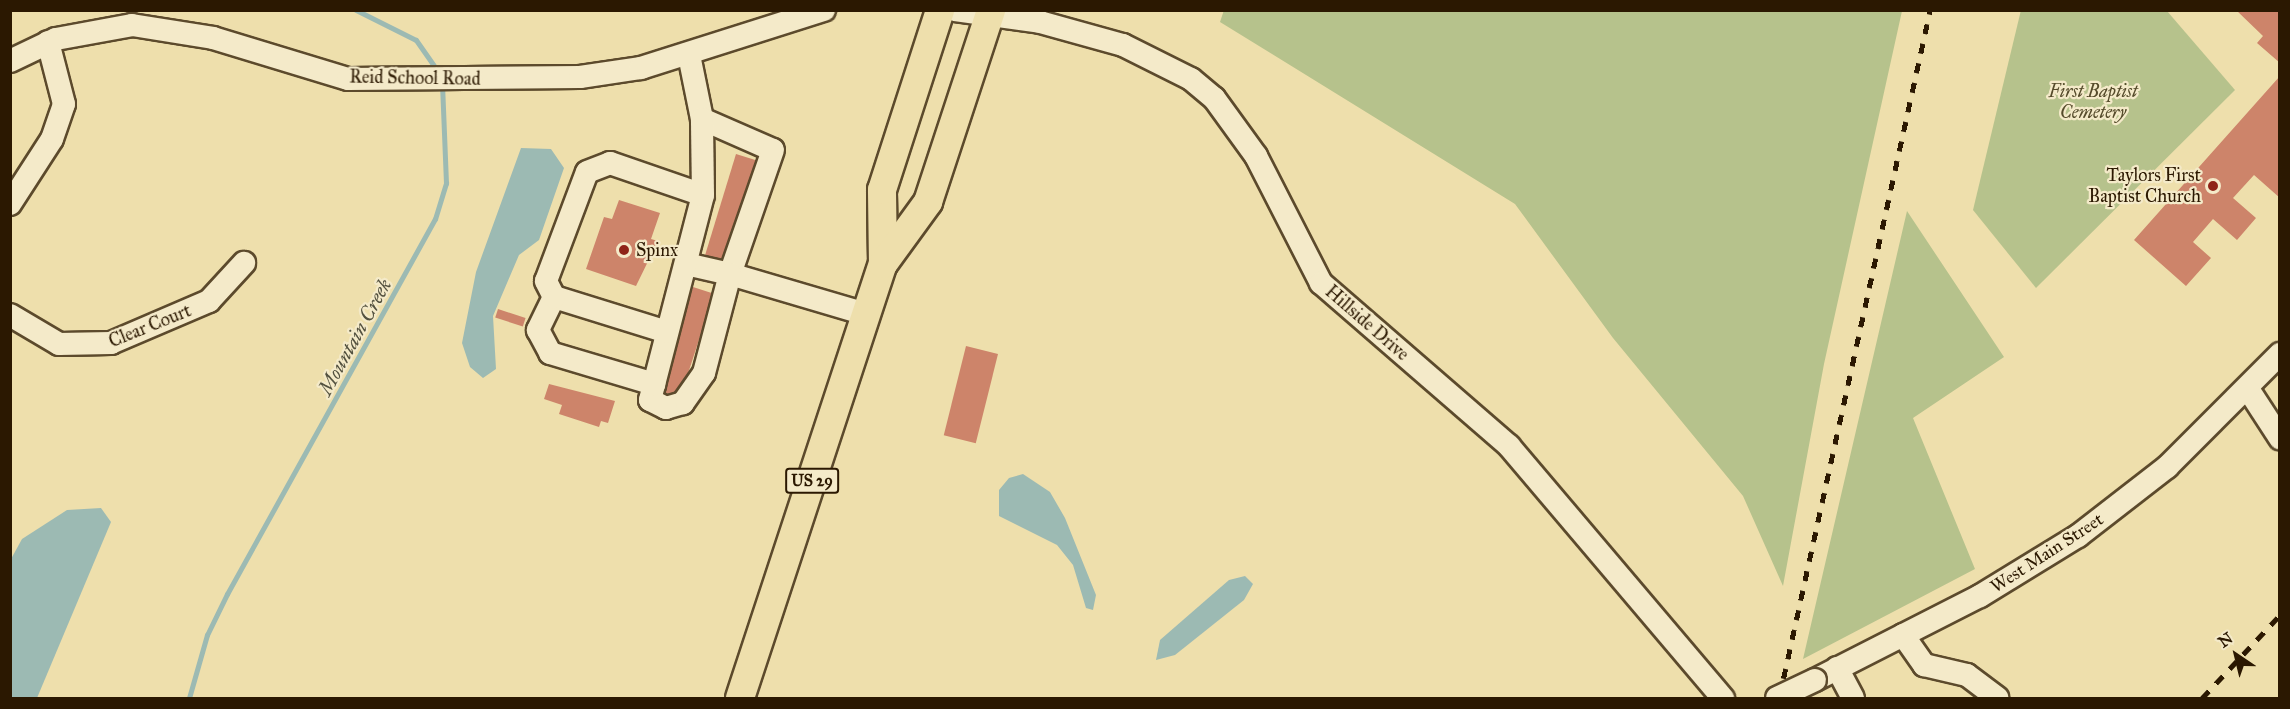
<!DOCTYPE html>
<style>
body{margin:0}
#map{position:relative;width:2290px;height:709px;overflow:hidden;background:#eedfac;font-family:"IM FELL Great Primer",serif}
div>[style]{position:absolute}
.green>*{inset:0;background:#b6c28c}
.water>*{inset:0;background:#9cbab3}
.stream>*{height:5px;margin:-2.5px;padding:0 2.5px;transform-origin:2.5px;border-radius:2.5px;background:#9cbab3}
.building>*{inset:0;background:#cd846a;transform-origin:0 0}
.roads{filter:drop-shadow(2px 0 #5c4a2c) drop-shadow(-2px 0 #5c4a2c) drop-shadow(0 2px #5c4a2c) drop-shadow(0 -2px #5c4a2c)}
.minor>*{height:22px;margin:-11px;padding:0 11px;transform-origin:11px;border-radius:11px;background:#f4eac9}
.major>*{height:28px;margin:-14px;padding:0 14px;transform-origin:14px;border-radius:14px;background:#eedfac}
.rail>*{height:4.5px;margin-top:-2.25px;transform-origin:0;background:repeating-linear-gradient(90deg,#2b1801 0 10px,transparent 0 20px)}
.bridges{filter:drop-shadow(2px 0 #5c4a2c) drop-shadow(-2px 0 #5c4a2c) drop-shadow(0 2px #5c4a2c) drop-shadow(0 -2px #5c4a2c)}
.minor-bridge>*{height:22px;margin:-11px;padding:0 11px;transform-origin:11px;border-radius:11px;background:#f4eac9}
.dots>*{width:16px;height:16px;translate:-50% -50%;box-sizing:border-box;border:3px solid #f4eac9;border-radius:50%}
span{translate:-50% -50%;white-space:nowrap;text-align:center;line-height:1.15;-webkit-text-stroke:4.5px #f4eac9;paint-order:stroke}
.shield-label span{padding:2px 4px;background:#f4eac9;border:2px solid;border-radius:4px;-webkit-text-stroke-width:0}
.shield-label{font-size:16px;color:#2b1801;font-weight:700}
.street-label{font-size:18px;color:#2b1801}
.park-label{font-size:18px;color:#554b2b;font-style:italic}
.poi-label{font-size:18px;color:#2b1801}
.right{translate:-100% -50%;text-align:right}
.left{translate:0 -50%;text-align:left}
.water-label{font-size:20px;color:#53513f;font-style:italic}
.frame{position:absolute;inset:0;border:12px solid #2b1801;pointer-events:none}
.north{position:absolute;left:2206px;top:625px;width:60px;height:60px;-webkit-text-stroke:4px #f4eac9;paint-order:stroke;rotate:325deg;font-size:16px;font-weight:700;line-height:24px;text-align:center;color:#2b1801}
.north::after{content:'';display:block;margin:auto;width:21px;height:27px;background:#2b1801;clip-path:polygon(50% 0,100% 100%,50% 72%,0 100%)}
</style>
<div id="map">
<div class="green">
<i style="clip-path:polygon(1224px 10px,1902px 11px,1824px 364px,1783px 586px,1743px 496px,1613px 338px,1515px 204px,1220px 22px)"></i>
<i style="clip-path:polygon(2021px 10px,2167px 11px,2235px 90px,2036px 288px,1973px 210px)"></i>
<i style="clip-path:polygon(1907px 211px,2004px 357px,1913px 418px,1975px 569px,1803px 659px)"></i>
</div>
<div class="water">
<i style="clip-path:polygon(521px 148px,551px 149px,564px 168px,539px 240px,519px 255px,493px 316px,496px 369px,483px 378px,470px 367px,462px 343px,476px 272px)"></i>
<i style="clip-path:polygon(1023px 474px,1050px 492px,1065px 518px,1096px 595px,1093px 610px,1086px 608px,1073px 565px,1057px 545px,999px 516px,999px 490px,1009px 478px)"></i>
<i style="clip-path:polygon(101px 508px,111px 522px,37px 698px,11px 698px,11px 559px,22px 539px,67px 510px)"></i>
<i style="clip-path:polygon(1245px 576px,1253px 584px,1244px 600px,1175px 655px,1156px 660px,1160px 640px,1229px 580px)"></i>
</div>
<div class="stream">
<i style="left:356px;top:10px;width:67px;rotate:26.6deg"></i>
<i style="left:416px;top:40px;width:39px;rotate:55deg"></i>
<i style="left:189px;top:698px;width:66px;rotate:-74.1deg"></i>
<i style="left:207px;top:635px;width:46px;rotate:-64deg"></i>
<i style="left:227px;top:594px;width:429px;rotate:-61deg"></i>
<i style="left:435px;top:219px;width:38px;rotate:-73deg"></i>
<i style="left:446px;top:183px;width:100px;rotate:-92.3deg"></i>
</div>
<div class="building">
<i style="clip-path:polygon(2236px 10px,2280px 10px,2280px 63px,2257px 43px,2263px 36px)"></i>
<i style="clip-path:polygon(2280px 76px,2280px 198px,2254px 175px,2233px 198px,2256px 218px,2237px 240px,2213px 219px,2193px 242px,2211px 258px,2186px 286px,2134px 240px)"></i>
<i style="left:736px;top:154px;width:21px;height:108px;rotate:17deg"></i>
<i style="clip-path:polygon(619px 200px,660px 213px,651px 239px,658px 241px,636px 286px,586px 269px,604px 217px,612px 219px)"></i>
<i style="left:693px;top:287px;width:22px;height:109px;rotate:18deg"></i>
<i style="left:498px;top:309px;width:29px;height:9px;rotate:18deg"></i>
<i style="left:966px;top:346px;width:33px;height:92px;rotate:14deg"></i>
<i style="clip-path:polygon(549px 384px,615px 401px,608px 423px,601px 421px,599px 427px,559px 414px,562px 405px,544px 399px)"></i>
</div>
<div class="roads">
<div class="minor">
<i style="left:955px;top:10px;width:86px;rotate:8deg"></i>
<i style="left:1040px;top:22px;width:86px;rotate:15.5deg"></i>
<i style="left:1123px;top:45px;width:76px;rotate:26.6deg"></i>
<i style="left:1191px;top:79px;width:30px;rotate:40deg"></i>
<i style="left:1214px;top:98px;width:72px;rotate:54.1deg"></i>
<i style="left:1256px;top:156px;width:143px;rotate:62.9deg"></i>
<i style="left:1321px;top:283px;width:249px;rotate:40.9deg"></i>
<i style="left:1509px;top:446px;width:331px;rotate:49.7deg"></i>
<i style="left:689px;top:55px;width:65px;rotate:78.5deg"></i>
<i style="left:702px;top:119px;width:77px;rotate:23.6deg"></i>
<i style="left:773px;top:150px;width:131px;rotate:109.1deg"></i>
<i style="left:730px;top:274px;width:142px;rotate:16.4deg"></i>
<i style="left:10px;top:61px;width:51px;rotate:-25.6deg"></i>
<i style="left:56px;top:39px;width:77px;rotate:-10.4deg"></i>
<i style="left:132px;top:25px;width:82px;rotate:9.1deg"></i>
<i style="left:213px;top:38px;width:141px;rotate:16.9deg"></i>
<i style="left:348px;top:79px;width:232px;rotate:-0.5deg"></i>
<i style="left:580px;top:77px;width:62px;rotate:-8.4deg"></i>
<i style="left:641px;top:68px;width:192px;rotate:-17.6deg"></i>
<i style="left:10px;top:204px;width:77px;rotate:-57.1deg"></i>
<i style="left:52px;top:139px;width:37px;rotate:-71deg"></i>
<i style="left:64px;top:104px;width:64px;rotate:-104.5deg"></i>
<i style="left:686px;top:264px;width:45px;rotate:12.8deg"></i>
<i style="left:730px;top:274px;width:102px;rotate:104.7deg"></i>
<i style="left:704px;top:373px;width:37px;rotate:125deg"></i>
<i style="left:683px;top:403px;width:18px;rotate:164deg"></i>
<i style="left:666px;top:408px;width:18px;rotate:-153deg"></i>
<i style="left:650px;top:400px;width:212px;rotate:-75.5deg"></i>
<i style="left:703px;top:195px;width:76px;rotate:-90.8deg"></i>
<i style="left:554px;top:297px;width:37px;rotate:116deg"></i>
<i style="left:538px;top:330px;width:26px;rotate:62deg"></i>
<i style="left:550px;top:353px;width:109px;rotate:16.6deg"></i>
<i style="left:10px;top:315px;width:57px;rotate:30.6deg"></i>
<i style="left:59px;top:344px;width:52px;rotate:-1.1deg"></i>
<i style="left:111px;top:343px;width:107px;rotate:-23.2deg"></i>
<i style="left:209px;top:301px;width:52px;rotate:-47.4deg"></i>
<i style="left:667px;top:332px;width:118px;rotate:-162.8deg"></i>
<i style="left:554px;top:297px;width:18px;rotate:-117deg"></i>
<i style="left:546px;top:281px;width:116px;rotate:-69.4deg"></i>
<i style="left:587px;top:172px;width:25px;rotate:-21deg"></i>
<i style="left:610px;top:163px;width:98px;rotate:19deg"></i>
<i style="left:2248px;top:389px;width:59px;rotate:56.9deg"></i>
<i style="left:1903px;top:635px;width:37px;rotate:55deg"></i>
<i style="left:1924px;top:665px;width:44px;rotate:13.1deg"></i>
<i style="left:1967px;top:675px;width:38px;rotate:37deg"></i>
<i style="left:1837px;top:668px;width:34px;rotate:62deg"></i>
<i style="left:1815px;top:680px;width:185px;rotate:-27deg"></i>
<i style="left:1980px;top:596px;width:115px;rotate:-31.5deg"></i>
<i style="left:2078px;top:536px;width:113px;rotate:-37.8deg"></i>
<i style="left:2167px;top:467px;width:160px;rotate:-45deg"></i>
</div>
<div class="major">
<i style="left:883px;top:264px;width:74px;rotate:-90.8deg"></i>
<i style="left:882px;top:190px;width:189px;rotate:-72.1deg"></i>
<i style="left:740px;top:698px;width:457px;rotate:-71.8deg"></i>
<i style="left:883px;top:264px;width:77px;rotate:-54deg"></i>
<i style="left:928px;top:202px;width:202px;rotate:-71.8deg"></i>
</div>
</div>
<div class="rail">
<i style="left:1779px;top:698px;width:704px;rotate:-77.62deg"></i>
<i style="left:2202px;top:698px;width:114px;rotate:-46.8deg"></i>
</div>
<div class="bridges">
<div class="minor-bridge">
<i style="left:1777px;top:698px;width:42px;rotate:-25.3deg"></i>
</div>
</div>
<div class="dots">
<i style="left:2213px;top:186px;background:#8f2418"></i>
<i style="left:624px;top:250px;background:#8f2418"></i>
</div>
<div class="shield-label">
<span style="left:812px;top:481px">US 29</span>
</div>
<div class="street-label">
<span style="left:415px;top:78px;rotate:1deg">Reid School Road</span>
<span style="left:1367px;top:323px;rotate:41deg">Hillside Drive</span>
<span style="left:150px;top:326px;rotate:-22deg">Clear Court</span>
<span style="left:2047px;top:553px;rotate:-33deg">West Main Street</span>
</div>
<div class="park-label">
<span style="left:2093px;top:102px">First Baptist<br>Cemetery</span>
</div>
<div class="poi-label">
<span class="right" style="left:2201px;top:186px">Taylors First<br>Baptist Church</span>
<span class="left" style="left:636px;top:250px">Spinx</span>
</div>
<div class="water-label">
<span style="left:355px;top:337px;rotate:-61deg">Mountain Creek</span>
</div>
<div class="frame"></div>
<div class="north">N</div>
</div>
